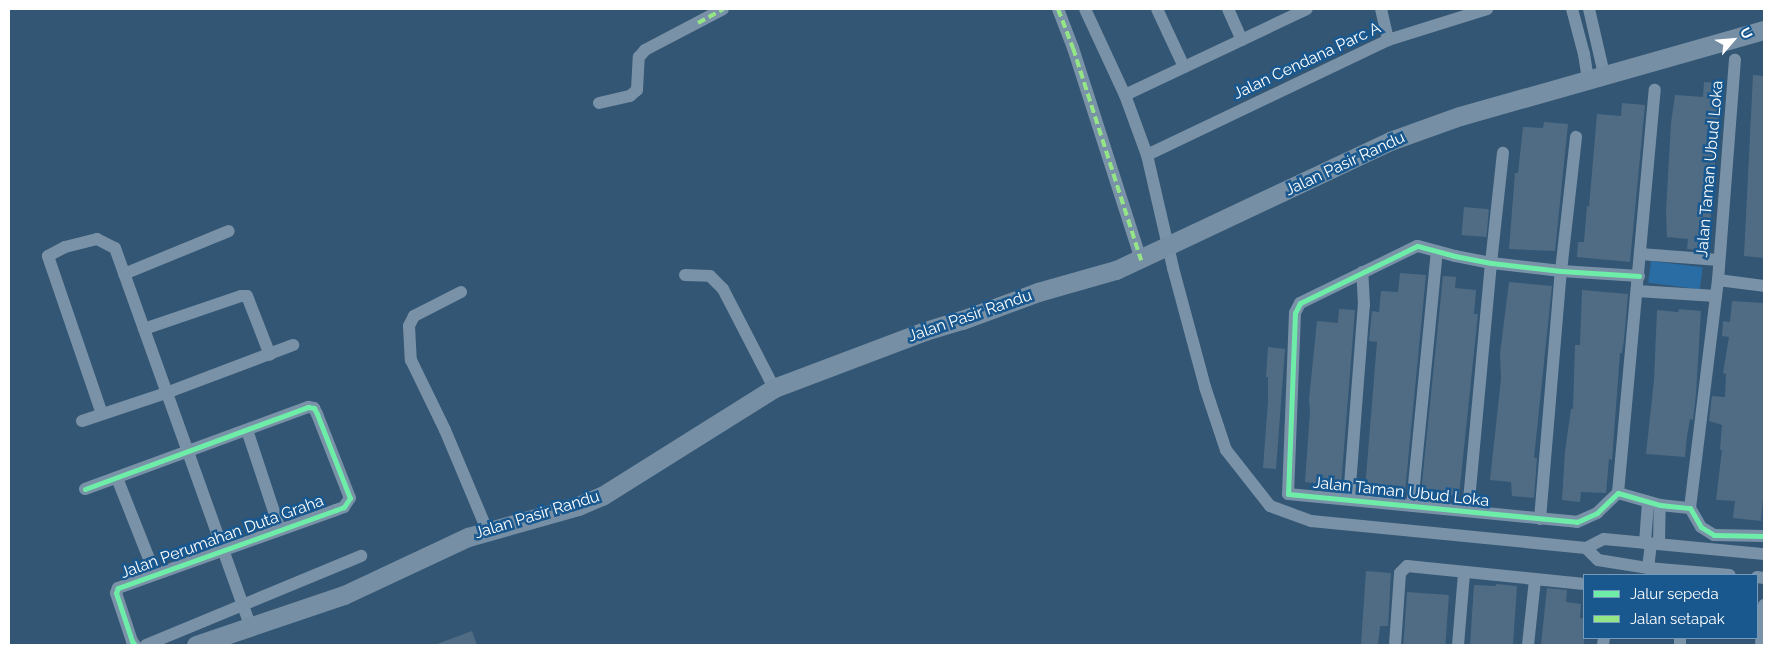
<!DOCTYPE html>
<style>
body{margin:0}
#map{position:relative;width:1773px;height:654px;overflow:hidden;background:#335674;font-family:Raleway,sans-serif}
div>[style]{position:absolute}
.green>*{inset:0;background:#296da4;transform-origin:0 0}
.building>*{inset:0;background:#506c84;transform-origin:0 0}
.street>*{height:12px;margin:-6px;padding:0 6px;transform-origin:6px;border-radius:6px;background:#7a92a7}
.secondary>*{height:19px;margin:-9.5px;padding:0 9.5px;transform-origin:9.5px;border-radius:9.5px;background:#768fa4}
.quiet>*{height:4px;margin-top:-2px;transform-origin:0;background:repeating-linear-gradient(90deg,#94e586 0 8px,transparent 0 12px)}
.cycleway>*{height:5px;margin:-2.5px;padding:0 2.5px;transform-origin:2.5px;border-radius:2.5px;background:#6deda7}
span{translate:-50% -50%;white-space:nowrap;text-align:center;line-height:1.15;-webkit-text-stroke:5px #18588f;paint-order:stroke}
.street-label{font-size:16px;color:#fff}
.frame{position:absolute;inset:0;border:10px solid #fff;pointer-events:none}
.legend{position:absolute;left:1583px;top:574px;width:175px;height:65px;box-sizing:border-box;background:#18588f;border:1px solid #749bbc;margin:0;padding:6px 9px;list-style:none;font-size:15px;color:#fff}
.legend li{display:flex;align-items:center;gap:10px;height:25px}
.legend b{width:25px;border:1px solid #749bbc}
.north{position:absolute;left:1708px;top:15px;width:50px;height:50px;-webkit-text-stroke:4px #18588f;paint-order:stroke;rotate:63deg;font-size:14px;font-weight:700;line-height:20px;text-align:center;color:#fff}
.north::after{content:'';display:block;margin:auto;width:18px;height:22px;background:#fff;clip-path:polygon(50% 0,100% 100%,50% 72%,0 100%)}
</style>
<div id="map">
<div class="green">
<i style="left:1651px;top:261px;width:52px;height:22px;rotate:7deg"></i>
</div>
<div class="building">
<i style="clip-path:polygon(1753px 75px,1764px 76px,1764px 258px,1744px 256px)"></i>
<i style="clip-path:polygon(1704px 82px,1724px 84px,1723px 98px,1720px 97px,1708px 251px,1687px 249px,1688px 239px,1667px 237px,1666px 211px,1671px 123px,1675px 95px,1703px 97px)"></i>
<i style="clip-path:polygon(1622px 103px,1645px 105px,1630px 262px,1577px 257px,1578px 242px,1584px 242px,1587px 206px,1589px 207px,1597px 114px,1621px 116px)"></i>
<i style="clip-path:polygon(1544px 122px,1568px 124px,1555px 251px,1509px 249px,1515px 173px,1518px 173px,1523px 127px,1543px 128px)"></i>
<i style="left:1464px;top:207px;width:25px;height:28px;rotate:5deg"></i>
<i style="clip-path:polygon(1400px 273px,1426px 275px,1405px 492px,1365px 489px,1377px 342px,1369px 341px,1372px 311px,1379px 312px,1381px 291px,1398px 292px)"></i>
<i style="clip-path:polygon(1443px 276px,1456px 277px,1455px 288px,1476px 290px,1474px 314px,1478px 314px,1459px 496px,1421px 493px)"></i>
<i style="clip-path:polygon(1509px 282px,1552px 286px,1534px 458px,1537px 458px,1534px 498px,1512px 496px,1511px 482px,1490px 480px,1501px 379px,1500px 354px)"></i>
<i style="clip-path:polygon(1582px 290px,1628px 294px,1624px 340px,1622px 353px,1620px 353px,1612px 460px,1609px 459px,1606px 493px,1581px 492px,1580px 502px,1562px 500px,1565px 451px,1571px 409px,1573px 409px,1575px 345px,1580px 345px)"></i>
<i style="clip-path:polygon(1732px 301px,1764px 303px,1764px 486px,1761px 521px,1733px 518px,1735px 501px,1716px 500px,1722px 450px,1720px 450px,1722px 425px,1709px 421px,1712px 396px,1725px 397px,1726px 374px,1723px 373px,1729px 337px,1722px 336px,1723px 321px,1730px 322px)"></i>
<i style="clip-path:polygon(1339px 309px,1355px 310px,1341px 486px,1305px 482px,1310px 412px,1309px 399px,1317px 321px,1338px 323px)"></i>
<i style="clip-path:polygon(1679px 309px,1701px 311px,1696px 394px,1693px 420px,1690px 419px,1687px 436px,1685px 457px,1646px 454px,1654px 380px,1657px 310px,1678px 312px)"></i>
<i style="clip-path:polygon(1268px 347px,1285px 349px,1276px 469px,1263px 468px,1268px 402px,1268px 377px,1266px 377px)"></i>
<i style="clip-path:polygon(1366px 571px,1391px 573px,1388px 626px,1380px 626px,1378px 645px,1361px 645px)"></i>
<i style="clip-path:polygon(1496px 584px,1517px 586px,1513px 645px,1470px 645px,1474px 585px,1496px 586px)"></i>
<i style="clip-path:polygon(1547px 588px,1567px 590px,1566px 602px,1581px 604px,1580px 618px,1584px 618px,1584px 645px,1541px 645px)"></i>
<i style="left:1407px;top:592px;width:42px;height:53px;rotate:4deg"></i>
<i style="clip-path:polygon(472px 631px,477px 645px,437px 645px,437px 644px)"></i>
</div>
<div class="street">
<i style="left:1058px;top:9px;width:42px;rotate:69deg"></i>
<i style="left:1073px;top:48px;width:223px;rotate:72.2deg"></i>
<i style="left:1085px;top:9px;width:95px;rotate:65.1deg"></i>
<i style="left:1125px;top:95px;width:64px;rotate:69.9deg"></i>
<i style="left:1147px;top:155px;width:116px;rotate:77deg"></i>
<i style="left:1173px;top:268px;width:123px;rotate:74.9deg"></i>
<i style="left:1205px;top:387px;width:66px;rotate:71.6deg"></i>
<i style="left:1226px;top:450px;width:71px;rotate:51.8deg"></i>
<i style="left:1270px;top:506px;width:44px;rotate:20.1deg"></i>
<i style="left:1311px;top:521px;width:276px;rotate:5.6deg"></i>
<i style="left:1586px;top:548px;width:20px;rotate:-27deg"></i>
<i style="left:1604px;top:539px;width:161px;rotate:5.4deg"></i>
<i style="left:1157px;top:9px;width:64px;rotate:65deg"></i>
<i style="left:1228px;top:9px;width:34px;rotate:66deg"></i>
<i style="left:1381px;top:9px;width:32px;rotate:77deg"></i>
<i style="left:1572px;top:9px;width:47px;rotate:75.1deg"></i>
<i style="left:1584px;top:54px;width:24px;rotate:81deg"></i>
<i style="left:1589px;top:9px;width:67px;rotate:77deg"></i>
<i style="left:1125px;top:95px;width:201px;rotate:-25.3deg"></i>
<i style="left:599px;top:103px;width:32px;rotate:-13deg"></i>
<i style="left:630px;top:96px;width:9px;rotate:-41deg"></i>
<i style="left:637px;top:90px;width:33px;rotate:-87deg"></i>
<i style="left:639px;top:57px;width:9px;rotate:-49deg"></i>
<i style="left:645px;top:50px;width:88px;rotate:-27.7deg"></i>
<i style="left:1147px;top:155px;width:267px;rotate:-25.5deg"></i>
<i style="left:1388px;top:40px;width:104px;rotate:-17.4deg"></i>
<i style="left:1640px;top:254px;width:79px;rotate:4.3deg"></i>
<i style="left:124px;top:274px;width:113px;rotate:-22.3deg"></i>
<i style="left:685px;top:275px;width:25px;rotate:2deg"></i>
<i style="left:710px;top:276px;width:18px;rotate:45deg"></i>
<i style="left:723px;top:289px;width:111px;rotate:62.7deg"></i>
<i style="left:1639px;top:276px;width:78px;rotate:-176.3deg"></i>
<i style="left:1561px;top:271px;width:70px;rotate:-173.5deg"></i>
<i style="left:1491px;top:263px;width:37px;rotate:-169deg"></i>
<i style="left:1455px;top:256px;width:39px;rotate:-165deg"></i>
<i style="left:1417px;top:246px;width:130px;rotate:154deg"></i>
<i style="left:1300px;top:303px;width:11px;rotate:117deg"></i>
<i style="left:1295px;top:313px;width:181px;rotate:92.2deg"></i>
<i style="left:1288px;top:494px;width:290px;rotate:5.5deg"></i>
<i style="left:1577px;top:522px;width:22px;rotate:-24deg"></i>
<i style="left:1597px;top:513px;width:29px;rotate:-44deg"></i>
<i style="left:1618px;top:493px;width:44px;rotate:15.9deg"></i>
<i style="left:1660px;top:505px;width:30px;rotate:6deg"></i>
<i style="left:1690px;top:508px;width:22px;rotate:60deg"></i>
<i style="left:1701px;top:527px;width:15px;rotate:32deg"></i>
<i style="left:1714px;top:535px;width:50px;rotate:1.1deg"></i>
<i style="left:1718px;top:280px;width:46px;rotate:7.4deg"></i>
<i style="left:1637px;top:291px;width:79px;rotate:3.6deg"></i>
<i style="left:461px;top:292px;width:53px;rotate:152.9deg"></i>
<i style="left:414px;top:316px;width:11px;rotate:117deg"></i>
<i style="left:409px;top:326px;width:34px;rotate:87deg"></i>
<i style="left:411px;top:360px;width:78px;rotate:64.1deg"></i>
<i style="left:445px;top:430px;width:108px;rotate:67.2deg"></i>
<i style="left:144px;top:329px;width:102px;rotate:-18.8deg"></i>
<i style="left:241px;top:296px;width:6px"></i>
<i style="left:247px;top:296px;width:63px;rotate:68.7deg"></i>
<i style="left:102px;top:414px;width:167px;rotate:-108.9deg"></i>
<i style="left:48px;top:256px;width:19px;rotate:-28deg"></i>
<i style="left:65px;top:247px;width:33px;rotate:-14deg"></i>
<i style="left:97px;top:239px;width:20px;rotate:27deg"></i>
<i style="left:115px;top:248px;width:401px;rotate:70.3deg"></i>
<i style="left:82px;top:421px;width:89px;rotate:-18.4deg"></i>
<i style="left:166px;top:393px;width:136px;rotate:-20.7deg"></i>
<i style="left:247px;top:430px;width:105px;rotate:71.7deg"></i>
<i style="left:117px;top:478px;width:103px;rotate:68.4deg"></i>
<i style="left:85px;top:489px;width:238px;rotate:-20.2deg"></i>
<i style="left:308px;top:407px;width:6px;rotate:9deg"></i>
<i style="left:314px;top:408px;width:7px;rotate:63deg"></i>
<i style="left:317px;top:414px;width:90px;rotate:68.6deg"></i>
<i style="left:350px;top:498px;width:11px;rotate:124deg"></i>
<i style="left:344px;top:507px;width:9px;rotate:159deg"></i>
<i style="left:336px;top:510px;width:232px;rotate:160.3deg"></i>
<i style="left:118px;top:588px;width:5px;rotate:112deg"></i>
<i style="left:116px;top:593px;width:51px;rotate:71.6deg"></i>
<i style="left:132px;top:641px;width:5px;rotate:53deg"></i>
<i style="left:1618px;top:493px;width:405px;rotate:-84.8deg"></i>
<i style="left:1349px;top:498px;width:194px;rotate:-85.6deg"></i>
<i style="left:1364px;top:305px;width:33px;rotate:-93deg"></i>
<i style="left:1412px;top:505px;width:255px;rotate:-84.4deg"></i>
<i style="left:1690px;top:508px;width:230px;rotate:-83deg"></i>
<i style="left:1718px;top:280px;width:221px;rotate:-85.6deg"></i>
<i style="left:1468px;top:511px;width:249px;rotate:-84.7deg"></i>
<i style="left:1491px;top:263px;width:111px;rotate:-83.8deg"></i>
<i style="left:1540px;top:519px;width:249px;rotate:-85.2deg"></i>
<i style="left:1561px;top:271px;width:135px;rotate:-83.6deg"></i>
<i style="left:1645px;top:543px;width:41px;rotate:-85.8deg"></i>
<i style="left:1659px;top:544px;width:39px;rotate:-89deg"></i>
<i style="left:1586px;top:548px;width:17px;rotate:45deg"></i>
<i style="left:1598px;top:560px;width:51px;rotate:9.1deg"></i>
<i style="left:1648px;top:568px;width:82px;rotate:4.9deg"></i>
<i style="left:1648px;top:568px;width:24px;rotate:-83deg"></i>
<i style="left:1757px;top:577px;width:7px;rotate:8deg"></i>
<i style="left:146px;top:645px;width:233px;rotate:-22.5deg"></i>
<i style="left:1395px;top:645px;width:72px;rotate:-86deg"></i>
<i style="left:1400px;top:573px;width:10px;rotate:-45deg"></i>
<i style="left:1407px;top:566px;width:178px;rotate:5.8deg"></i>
<i style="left:1458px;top:645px;width:72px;rotate:-85.2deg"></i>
<i style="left:1528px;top:645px;width:66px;rotate:-83.9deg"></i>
<i style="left:1603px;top:645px;width:7px;rotate:-82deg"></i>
<i style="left:1680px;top:645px;width:7px;rotate:-90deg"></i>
<i style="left:1761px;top:645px;width:40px;rotate:-85.7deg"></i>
</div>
<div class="secondary">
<i style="left:196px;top:645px;width:156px;rotate:-18.7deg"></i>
<i style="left:344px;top:595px;width:137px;rotate:-25.1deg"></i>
<i style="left:468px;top:537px;width:114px;rotate:-15.7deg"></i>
<i style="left:578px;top:506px;width:26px;rotate:-23deg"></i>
<i style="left:602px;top:496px;width:203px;rotate:-32.1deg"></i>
<i style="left:774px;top:388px;width:161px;rotate:-20.7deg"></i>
<i style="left:925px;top:331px;width:39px;rotate:-17deg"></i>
<i style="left:962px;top:320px;width:81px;rotate:-20.2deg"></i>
<i style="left:1038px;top:292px;width:81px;rotate:-15.8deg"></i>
<i style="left:1116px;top:270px;width:303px;rotate:-25.2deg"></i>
<i style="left:1390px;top:141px;width:74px;rotate:-19.7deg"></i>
<i style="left:1460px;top:116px;width:316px;rotate:-15.8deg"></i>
</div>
<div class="quiet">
<i style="left:1058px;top:9px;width:42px;rotate:69deg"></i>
<i style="left:1073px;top:48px;width:223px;rotate:72.2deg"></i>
<i style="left:698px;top:23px;width:29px;rotate:-29deg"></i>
</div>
<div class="cycleway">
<i style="left:1639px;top:276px;width:78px;rotate:-176.3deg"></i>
<i style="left:1561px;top:271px;width:70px;rotate:-173.5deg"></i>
<i style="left:1491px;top:263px;width:37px;rotate:-169deg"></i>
<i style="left:1455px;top:256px;width:39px;rotate:-165deg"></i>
<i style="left:1417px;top:246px;width:130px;rotate:154deg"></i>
<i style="left:1300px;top:303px;width:11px;rotate:117deg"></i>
<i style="left:1295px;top:313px;width:181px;rotate:92.2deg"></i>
<i style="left:1288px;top:494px;width:290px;rotate:5.5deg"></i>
<i style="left:1577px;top:522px;width:22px;rotate:-24deg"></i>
<i style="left:1597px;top:513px;width:29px;rotate:-44deg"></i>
<i style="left:1618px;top:493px;width:44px;rotate:15.9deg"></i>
<i style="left:1660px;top:505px;width:30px;rotate:6deg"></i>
<i style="left:1690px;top:508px;width:22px;rotate:60deg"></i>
<i style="left:1701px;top:527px;width:15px;rotate:32deg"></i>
<i style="left:1714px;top:535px;width:50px;rotate:1.1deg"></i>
<i style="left:85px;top:489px;width:238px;rotate:-20.2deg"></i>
<i style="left:308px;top:407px;width:6px;rotate:9deg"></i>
<i style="left:314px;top:408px;width:7px;rotate:63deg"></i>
<i style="left:317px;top:414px;width:90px;rotate:68.6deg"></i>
<i style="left:350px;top:498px;width:11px;rotate:124deg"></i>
<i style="left:344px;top:507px;width:9px;rotate:159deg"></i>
<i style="left:336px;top:510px;width:232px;rotate:160.3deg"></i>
<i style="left:118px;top:588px;width:5px;rotate:112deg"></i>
<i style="left:116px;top:593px;width:51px;rotate:71.6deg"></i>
<i style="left:132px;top:641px;width:5px;rotate:53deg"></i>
</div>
<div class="street-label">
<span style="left:1307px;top:61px;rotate:-25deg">Jalan Cendana Parc A</span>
<span style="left:1345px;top:164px;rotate:-25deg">Jalan Pasir Randu</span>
<span style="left:1710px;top:169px;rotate:-85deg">Jalan Taman Ubud Loka</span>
<span style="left:970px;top:316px;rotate:-19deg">Jalan Pasir Randu</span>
<span style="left:1401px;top:492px;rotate:6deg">Jalan Taman Ubud Loka</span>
<span style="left:537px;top:515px;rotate:-17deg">Jalan Pasir Randu</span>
<span style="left:222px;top:537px;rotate:-20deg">Jalan Perumahan Duta Graha</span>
</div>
<div class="frame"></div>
<ul class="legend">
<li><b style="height:6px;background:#6deda7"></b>Jalur sepeda</li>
<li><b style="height:6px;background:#94e586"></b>Jalan setapak</li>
</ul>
<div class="north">U</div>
</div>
